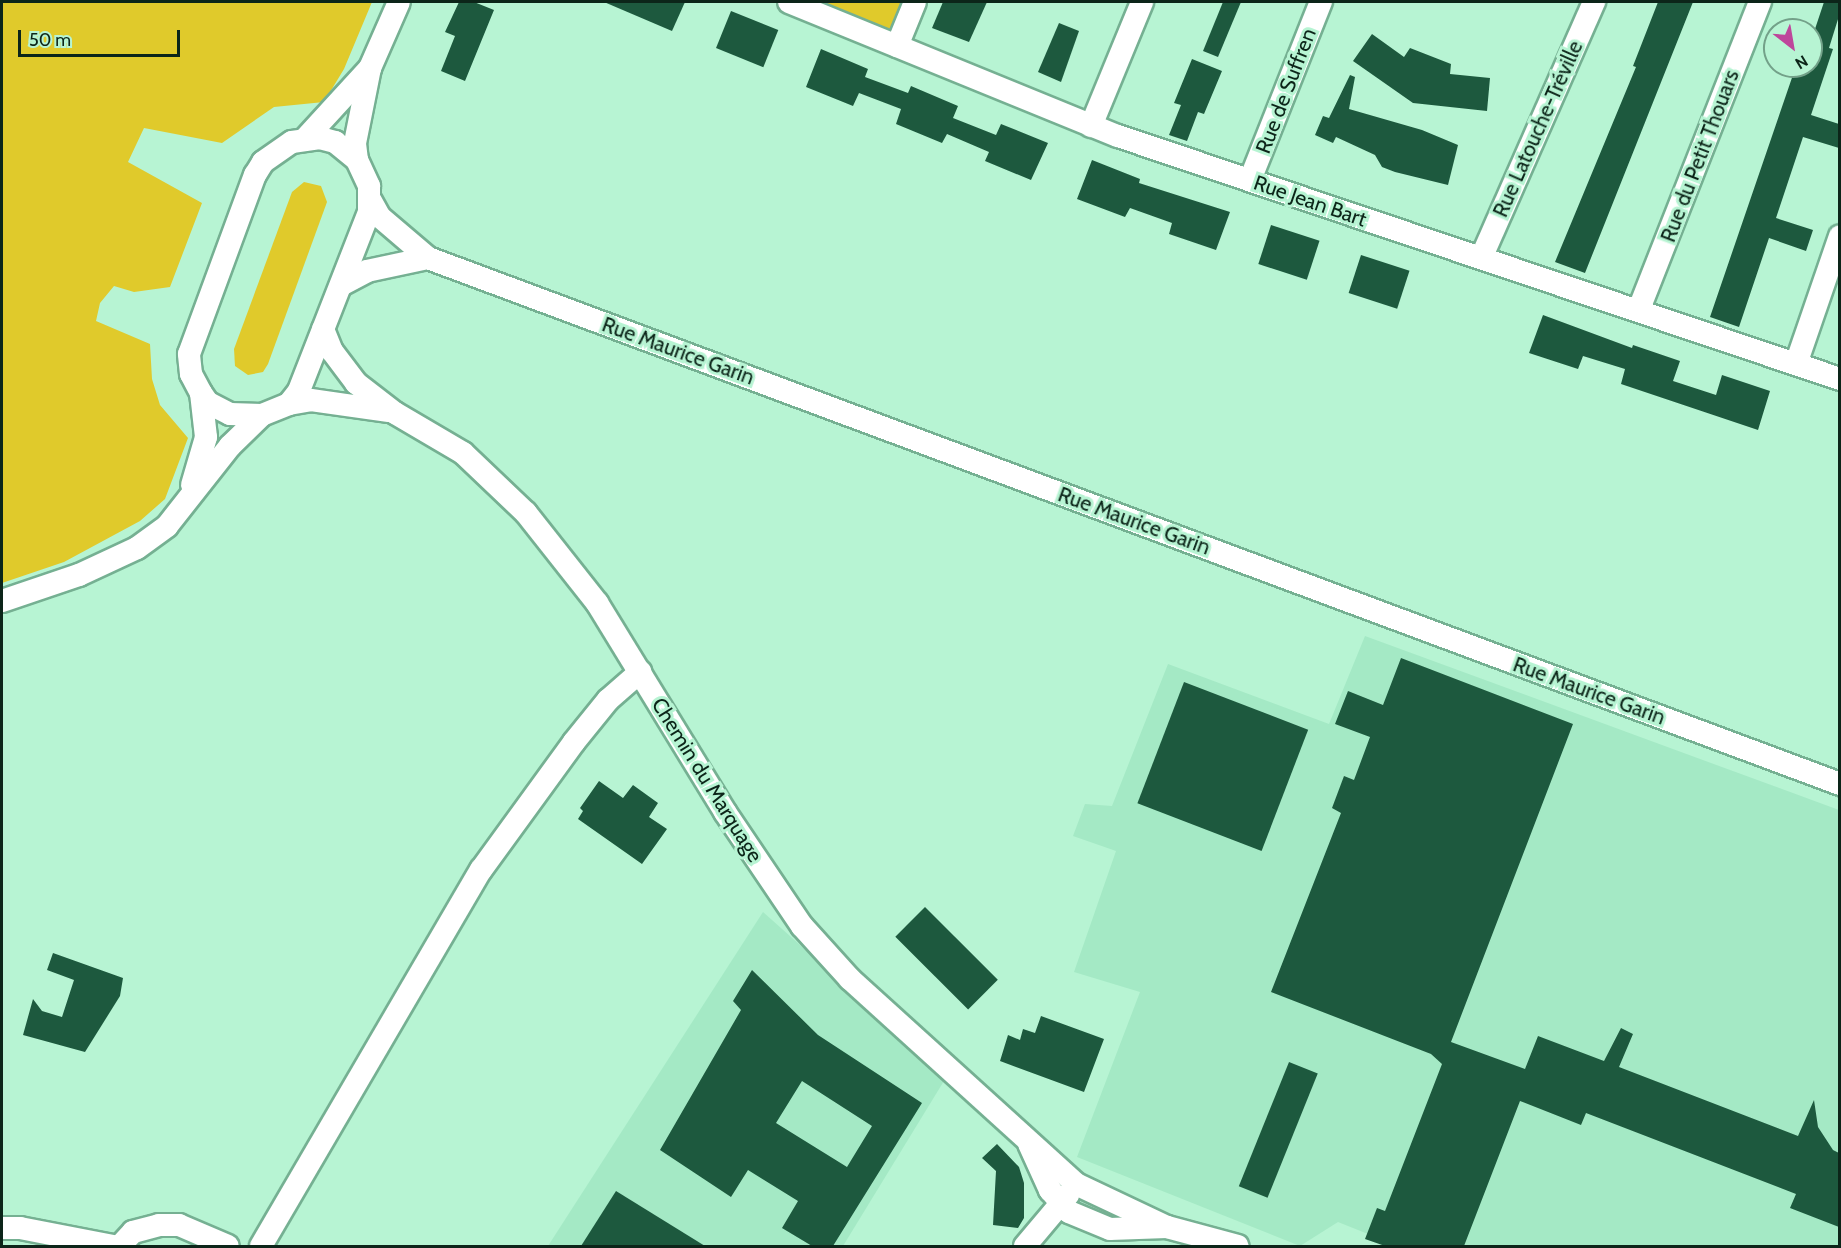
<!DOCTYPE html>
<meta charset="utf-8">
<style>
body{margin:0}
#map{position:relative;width:1841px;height:1248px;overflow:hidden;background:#b7f4d3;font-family:Cabin,sans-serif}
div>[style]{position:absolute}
.built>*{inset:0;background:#a4e9c5}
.green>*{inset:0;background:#e0ca2b}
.building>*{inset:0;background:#1d593e;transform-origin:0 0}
.roads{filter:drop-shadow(2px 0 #75b092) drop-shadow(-2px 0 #75b092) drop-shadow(0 2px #75b092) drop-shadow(0 -2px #75b092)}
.minor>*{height:22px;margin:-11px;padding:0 11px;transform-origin:11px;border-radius:11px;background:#fff}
span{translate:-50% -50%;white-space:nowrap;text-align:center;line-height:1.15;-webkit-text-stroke:6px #b7f4d3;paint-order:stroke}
.street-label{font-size:21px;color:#0c2519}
.frame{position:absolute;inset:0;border:3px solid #0c2519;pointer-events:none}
.north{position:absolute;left:1763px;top:18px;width:60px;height:60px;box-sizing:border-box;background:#b7f4d3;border:2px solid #73a189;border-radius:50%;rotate:149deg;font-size:16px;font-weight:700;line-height:24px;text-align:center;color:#0c2519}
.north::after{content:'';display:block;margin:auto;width:21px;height:27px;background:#be469b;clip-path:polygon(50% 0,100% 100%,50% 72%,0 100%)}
.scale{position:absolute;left:18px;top:30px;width:162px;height:27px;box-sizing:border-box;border:3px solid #0c2519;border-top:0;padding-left:8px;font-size:18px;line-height:21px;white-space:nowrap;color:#0c2519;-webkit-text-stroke:4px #b7f4d3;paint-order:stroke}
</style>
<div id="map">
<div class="built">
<i style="clip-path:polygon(1365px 636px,1839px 810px,1839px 1246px,1398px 1246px,1338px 1222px,1300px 1246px,1077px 1157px,1140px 992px,1074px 972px,1116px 851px,1073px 836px,1085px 804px,1112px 806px,1168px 664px,1329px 724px)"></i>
<i style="clip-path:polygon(763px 912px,947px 1076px,843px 1246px,548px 1246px)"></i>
</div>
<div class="green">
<i style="clip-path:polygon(2px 2px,372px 2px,344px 69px,324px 102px,274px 107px,222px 143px,144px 128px,128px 162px,202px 203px,170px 287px,134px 292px,114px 286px,100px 303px,96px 321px,150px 344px,152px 379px,160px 405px,188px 438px,165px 499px,140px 521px,64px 562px,2px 583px)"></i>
<i style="clip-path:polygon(817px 2px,909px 2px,899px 26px,885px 31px)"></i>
<i style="clip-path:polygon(304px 182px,321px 186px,327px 202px,268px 364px,263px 372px,248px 375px,235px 366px,234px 349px,292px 192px)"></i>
</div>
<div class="building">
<i style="clip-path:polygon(459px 2px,474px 2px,494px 10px,465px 81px,441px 71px,455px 36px,445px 32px)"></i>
<i style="clip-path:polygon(604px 2px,685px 2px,672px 31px)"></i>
<i style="clip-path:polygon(943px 2px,987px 2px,969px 42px,932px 28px)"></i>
<i style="clip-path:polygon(1223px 2px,1241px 2px,1218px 57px,1203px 51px)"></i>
<i style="clip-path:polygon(1658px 2px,1693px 2px,1585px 273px,1555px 262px,1636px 67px,1633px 66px)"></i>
<i style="clip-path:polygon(1824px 2px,1839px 2px,1839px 16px,1829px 48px,1833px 49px,1811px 115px,1839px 124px,1839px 148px,1803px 137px,1776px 218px,1813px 230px,1806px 251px,1769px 238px,1739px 327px,1710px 317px,1796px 66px,1811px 66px,1811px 41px)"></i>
<i style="left:731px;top:11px;width:51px;height:40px;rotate:22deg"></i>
<i style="clip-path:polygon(1059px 23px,1079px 31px,1061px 82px,1038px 72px)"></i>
<i style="clip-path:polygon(1372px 34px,1404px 57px,1410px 48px,1451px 64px,1450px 74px,1490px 78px,1487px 111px,1413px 103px,1353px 61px)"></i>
<i style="clip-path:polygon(821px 49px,868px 69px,865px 77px,908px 93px,911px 86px,958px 106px,953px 118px,996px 135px,1001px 124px,1048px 143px,1031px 180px,985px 161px,989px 152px,947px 134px,942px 143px,896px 124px,901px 109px,859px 93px,853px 106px,806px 87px)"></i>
<i style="clip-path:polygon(1192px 59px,1222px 71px,1204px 114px,1198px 112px,1187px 141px,1169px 135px,1181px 105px,1174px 103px)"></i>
<i style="clip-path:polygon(1350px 75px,1355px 77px,1349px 109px,1422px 130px,1458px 145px,1448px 185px,1395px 172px,1382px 167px,1375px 155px,1336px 137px,1333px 143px,1315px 135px,1323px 116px,1329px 118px)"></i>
<i style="clip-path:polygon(1092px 160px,1140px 179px,1139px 183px,1230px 212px,1216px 250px,1169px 234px,1172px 223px,1130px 208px,1125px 217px,1077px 199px)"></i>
<i style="left:1271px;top:225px;width:51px;height:41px;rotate:18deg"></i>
<i style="left:1361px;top:255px;width:51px;height:40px;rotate:18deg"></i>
<i style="clip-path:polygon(1543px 315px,1632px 348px,1633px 345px,1680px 361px,1673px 381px,1716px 395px,1722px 375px,1770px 391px,1758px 430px,1621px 384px,1625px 369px,1583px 356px,1578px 369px,1529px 353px)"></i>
<i style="clip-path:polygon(1401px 658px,1573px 724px,1451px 1042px,1525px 1069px,1538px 1036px,1604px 1061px,1621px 1028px,1633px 1034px,1619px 1067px,1798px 1136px,1814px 1100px,1818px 1127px,1833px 1150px,1839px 1153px,1839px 1227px,1790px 1208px,1796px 1194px,1586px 1113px,1581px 1125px,1520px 1101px,1464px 1246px,1385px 1246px,1365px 1239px,1377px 1208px,1385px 1211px,1442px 1064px,1431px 1054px,1271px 992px,1341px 813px,1332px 808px,1344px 776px,1354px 780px,1370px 737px,1335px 724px,1348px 691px,1383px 705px)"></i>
<i style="left:1184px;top:682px;width:133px;height:130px;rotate:21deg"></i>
<i style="clip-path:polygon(599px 781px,623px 798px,633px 785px,658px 803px,649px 817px,667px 829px,642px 864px,578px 819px,583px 811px,580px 808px)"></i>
<i style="left:925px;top:907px;width:103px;height:42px;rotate:45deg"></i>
<i style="clip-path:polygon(53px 953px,123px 978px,120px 996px,85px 1052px,23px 1035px,33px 999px,42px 1011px,62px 1017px,74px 980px,47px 970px)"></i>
<i style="clip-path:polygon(evenodd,752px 970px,818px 1035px,922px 1103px,833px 1246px,812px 1246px,782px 1228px,798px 1201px,748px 1170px,731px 1197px,660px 1150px,741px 1010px,733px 1001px,752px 970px,802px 1081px,872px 1126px,847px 1167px,776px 1123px,802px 1081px)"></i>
<i style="clip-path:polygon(1041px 1016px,1104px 1039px,1084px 1092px,1000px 1061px,1008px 1035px,1020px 1040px,1023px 1029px,1035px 1033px)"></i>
<i style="left:1289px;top:1062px;width:31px;height:134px;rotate:22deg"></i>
<i style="clip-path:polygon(997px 1144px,1019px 1167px,1024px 1183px,1024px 1218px,1018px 1228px,993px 1225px,996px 1171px,982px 1158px)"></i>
<i style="clip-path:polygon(616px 1191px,705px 1246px,581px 1246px)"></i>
</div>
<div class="roads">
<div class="minor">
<i style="left:789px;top:2px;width:355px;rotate:22.2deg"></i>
<i style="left:1118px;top:136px;width:762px;rotate:18.6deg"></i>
<i style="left:897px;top:46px;width:48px;rotate:-67.8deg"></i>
<i style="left:1091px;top:126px;width:134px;rotate:-67.6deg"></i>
<i style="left:320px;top:138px;width:16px;rotate:15deg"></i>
<i style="left:335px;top:142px;width:28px;rotate:39deg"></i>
<i style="left:357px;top:160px;width:29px;rotate:65deg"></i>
<i style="left:369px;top:186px;width:26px;rotate:90deg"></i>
<i style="left:369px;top:212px;width:192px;rotate:111.4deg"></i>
<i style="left:299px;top:391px;width:16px;rotate:128deg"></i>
<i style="left:289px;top:404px;width:29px;rotate:158deg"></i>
<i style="left:262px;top:415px;width:32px;rotate:-178deg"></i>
<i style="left:230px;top:414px;width:25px;rotate:-153deg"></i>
<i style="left:208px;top:403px;width:12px;rotate:-125deg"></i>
<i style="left:201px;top:393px;width:21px;rotate:-118deg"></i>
<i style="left:191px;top:374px;width:20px;rotate:-96deg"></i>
<i style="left:189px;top:354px;width:191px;rotate:-69.8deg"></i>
<i style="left:255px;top:175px;width:15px;rotate:-58deg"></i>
<i style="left:263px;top:162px;width:35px;rotate:-35deg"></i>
<i style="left:292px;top:142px;width:28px;rotate:-8deg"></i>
<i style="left:304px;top:140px;width:98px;rotate:-47.5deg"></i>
<i style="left:357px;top:160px;width:17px;rotate:-97deg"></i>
<i style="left:355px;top:143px;width:76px;rotate:-78.7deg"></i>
<i style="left:370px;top:68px;width:72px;rotate:-66.3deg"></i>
<i style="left:1250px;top:180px;width:192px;rotate:-68.3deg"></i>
<i style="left:371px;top:201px;width:18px;rotate:61deg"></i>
<i style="left:380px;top:217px;width:63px;rotate:40.5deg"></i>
<i style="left:428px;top:258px;width:1507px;rotate:20.43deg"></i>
<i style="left:1482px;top:256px;width:278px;rotate:-66.2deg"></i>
<i style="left:341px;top:285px;width:30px;rotate:-28deg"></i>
<i style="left:367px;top:271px;width:62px;rotate:-12deg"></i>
<i style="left:1639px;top:309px;width:330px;rotate:-68.5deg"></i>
<i style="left:323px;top:329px;width:24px;rotate:68deg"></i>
<i style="left:332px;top:351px;width:40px;rotate:53deg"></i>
<i style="left:356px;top:383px;width:49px;rotate:37.6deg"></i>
<i style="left:395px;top:413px;width:79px;rotate:30.5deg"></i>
<i style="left:463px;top:453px;width:87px;rotate:43.6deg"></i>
<i style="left:526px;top:513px;width:115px;rotate:51.7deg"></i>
<i style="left:597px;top:603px;width:245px;rotate:58.5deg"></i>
<i style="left:725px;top:812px;width:138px;rotate:56deg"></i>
<i style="left:802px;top:926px;width:72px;rotate:47.8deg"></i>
<i style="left:850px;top:979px;width:305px;rotate:42.2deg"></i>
<i style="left:1076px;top:1184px;width:101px;rotate:25.3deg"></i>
<i style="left:1167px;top:1227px;width:73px;rotate:15deg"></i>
<i style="left:1796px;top:364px;width:135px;rotate:-71deg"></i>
<i style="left:289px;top:404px;width:22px;rotate:-10deg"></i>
<i style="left:311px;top:400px;width:77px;rotate:8.2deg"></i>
<i style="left:192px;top:485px;width:50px;rotate:-73.7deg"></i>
<i style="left:206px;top:437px;width:44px;rotate:-96.5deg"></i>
<i style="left:2px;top:601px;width:81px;rotate:-18.7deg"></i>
<i style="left:79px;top:575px;width:64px;rotate:-25deg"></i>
<i style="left:137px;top:548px;width:37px;rotate:-36deg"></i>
<i style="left:167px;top:526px;width:102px;rotate:-51.8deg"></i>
<i style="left:230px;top:446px;width:45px;rotate:-44.1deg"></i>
<i style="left:1029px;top:1144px;width:51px;rotate:65.5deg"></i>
<i style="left:1050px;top:1190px;width:29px;rotate:49deg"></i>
<i style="left:1069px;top:1212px;width:44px;rotate:22.5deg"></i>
<i style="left:1110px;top:1229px;width:57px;rotate:-2deg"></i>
<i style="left:2px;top:1228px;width:18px"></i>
<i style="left:20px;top:1228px;width:95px;rotate:11deg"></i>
<i style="left:120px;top:1246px;width:19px;rotate:-47deg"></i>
<i style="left:133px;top:1232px;width:27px;rotate:-15deg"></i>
<i style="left:159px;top:1225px;width:20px"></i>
<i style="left:179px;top:1225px;width:53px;rotate:23.2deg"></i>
<i style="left:261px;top:1246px;width:436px;rotate:-59.7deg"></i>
<i style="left:481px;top:870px;width:158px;rotate:-54deg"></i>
<i style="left:574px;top:742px;width:54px;rotate:-51deg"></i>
<i style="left:608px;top:700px;width:43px;rotate:-41.2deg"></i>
<i style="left:1025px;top:1246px;width:67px;rotate:-49.9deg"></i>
</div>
</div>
<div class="street-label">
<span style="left:1286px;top:91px;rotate:-69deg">Rue de Suffren</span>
<span style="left:1538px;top:129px;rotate:-66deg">Rue Latouche-Tréville</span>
<span style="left:1700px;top:156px;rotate:-69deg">Rue du Petit Thouars</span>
<span style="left:1310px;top:201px;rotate:19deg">Rue Jean Bart</span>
<span style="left:678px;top:351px;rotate:20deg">Rue Maurice Garin</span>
<span style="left:1134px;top:521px;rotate:20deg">Rue Maurice Garin</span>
<span style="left:1589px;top:691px;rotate:20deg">Rue Maurice Garin</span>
<span style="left:707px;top:780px;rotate:58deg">Chemin du Marquage</span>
</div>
<div class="frame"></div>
<div class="north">N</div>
<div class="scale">50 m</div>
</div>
